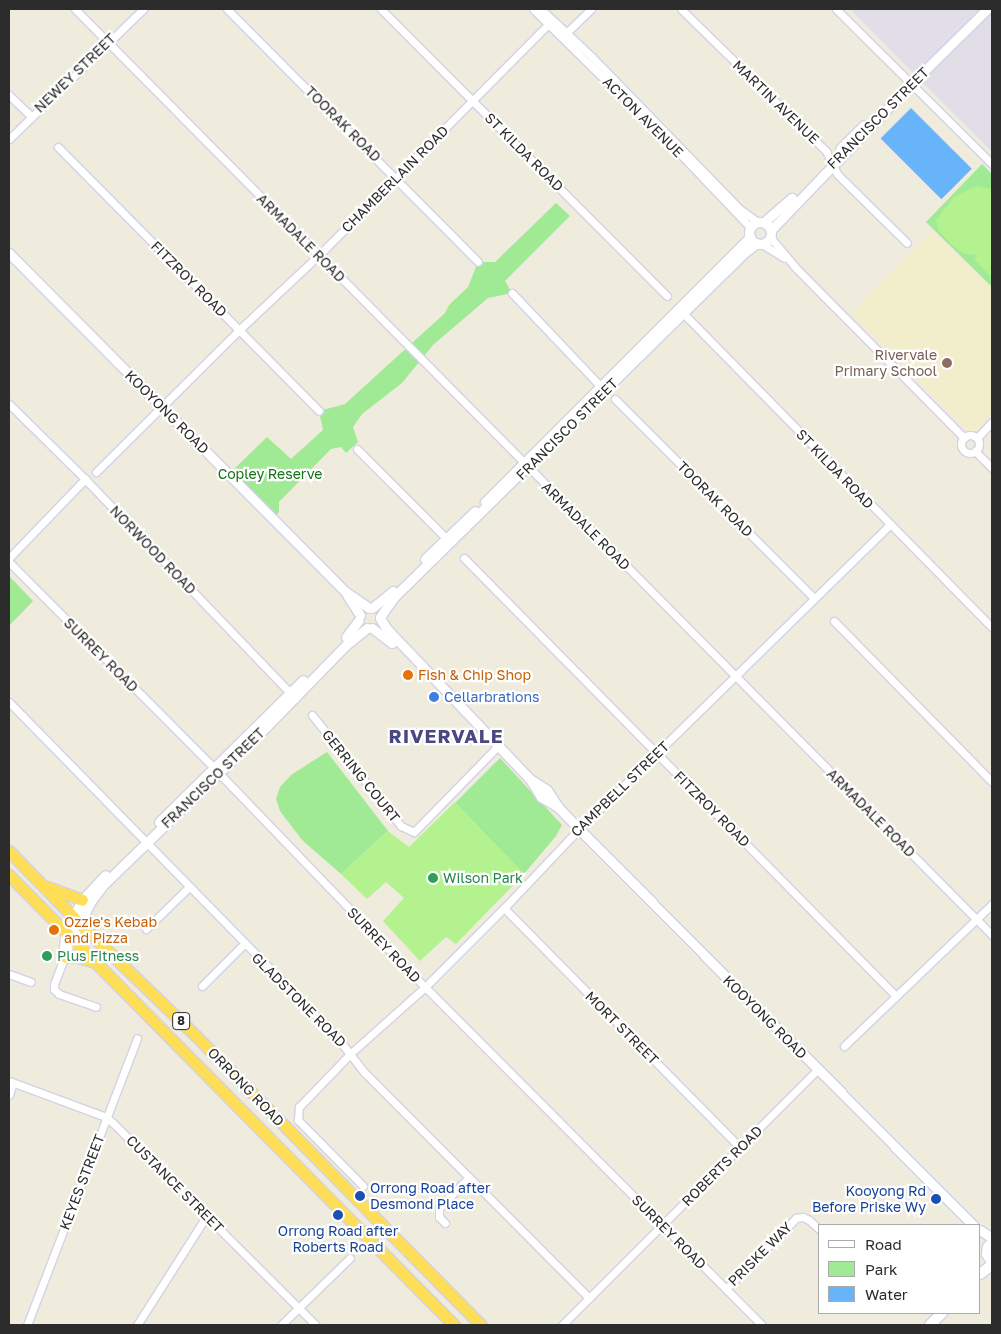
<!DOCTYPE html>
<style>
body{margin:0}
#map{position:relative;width:1001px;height:1334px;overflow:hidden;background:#efebdd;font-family:"Golos Text",sans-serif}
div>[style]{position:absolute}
.industrial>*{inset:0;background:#e2dee7}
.education>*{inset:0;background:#f2edcb}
.green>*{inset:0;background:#a0ea95}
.pitch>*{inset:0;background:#b4f290}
.water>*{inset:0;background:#67b4fa;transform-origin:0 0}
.roads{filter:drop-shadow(1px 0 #d3d2e6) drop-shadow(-1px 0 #d3d2e6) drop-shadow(0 1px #d3d2e6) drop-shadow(0 -1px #d3d2e6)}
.minor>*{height:7px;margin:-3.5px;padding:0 3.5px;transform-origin:3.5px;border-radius:3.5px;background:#fff}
.minor>.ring{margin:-3.5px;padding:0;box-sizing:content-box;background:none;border:7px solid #fff;border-radius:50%}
.tertiary>*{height:9px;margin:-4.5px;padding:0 4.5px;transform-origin:4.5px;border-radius:4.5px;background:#fff}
.tertiary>.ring{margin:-4.5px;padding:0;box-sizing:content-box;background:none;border:9px solid #fff;border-radius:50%}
.secondary>*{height:10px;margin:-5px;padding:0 5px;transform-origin:5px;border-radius:5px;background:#fff}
.trunk>*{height:11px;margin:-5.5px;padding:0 5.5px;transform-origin:5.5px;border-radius:5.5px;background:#fede56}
.dots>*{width:14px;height:14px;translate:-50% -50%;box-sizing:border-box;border:2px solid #fff;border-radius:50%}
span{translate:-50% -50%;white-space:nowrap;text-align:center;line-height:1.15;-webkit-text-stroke:4.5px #fff;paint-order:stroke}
.shield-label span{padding:1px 4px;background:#fff;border:1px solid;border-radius:4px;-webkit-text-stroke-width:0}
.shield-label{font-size:12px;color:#2c2c2c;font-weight:700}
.street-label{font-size:14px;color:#2c2c2c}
.education-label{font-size:14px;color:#785e54}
.right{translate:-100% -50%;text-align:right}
.park-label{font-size:14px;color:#147114}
.food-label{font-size:14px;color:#c56008}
.left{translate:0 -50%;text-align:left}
.shop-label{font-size:14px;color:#366cbe}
.leisure-label{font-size:14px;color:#27864d}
.transit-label{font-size:14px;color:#164399}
.district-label{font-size:19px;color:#494881;font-weight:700;letter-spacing:1px}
.frame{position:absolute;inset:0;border:10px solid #2c2c2c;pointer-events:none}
.legend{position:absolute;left:818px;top:1224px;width:162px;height:90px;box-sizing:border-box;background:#fff;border:1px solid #ababab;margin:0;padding:6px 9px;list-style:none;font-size:15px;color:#2c2c2c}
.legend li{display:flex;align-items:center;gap:10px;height:25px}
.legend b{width:25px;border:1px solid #ababab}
</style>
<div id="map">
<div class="industrial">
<i style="clip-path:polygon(850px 9px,992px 9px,992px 152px,919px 79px)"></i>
</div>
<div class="education">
<i style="clip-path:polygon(932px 231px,992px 288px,992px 413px,972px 435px,852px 313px)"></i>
</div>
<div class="green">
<i style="clip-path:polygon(982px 164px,992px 174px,992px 287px,926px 222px)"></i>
<i style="clip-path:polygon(556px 203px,570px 216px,505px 281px,512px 293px,488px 298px,433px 345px,402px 383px,362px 414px,353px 427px,358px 442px,346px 453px,341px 447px,331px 449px,279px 502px,279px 512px,276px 516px,232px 471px,267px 437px,291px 459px,323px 430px,319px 411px,345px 404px,445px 313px,449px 305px,468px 287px,478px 262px,495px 262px)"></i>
<i style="clip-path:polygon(9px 576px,33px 601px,9px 626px)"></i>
<i style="clip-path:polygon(327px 752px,388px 831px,341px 874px,302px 840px,280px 811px,276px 799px,280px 787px,291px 775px)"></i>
<i style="clip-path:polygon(500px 758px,562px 825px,556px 836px,524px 874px,455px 803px)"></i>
</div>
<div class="pitch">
<i style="clip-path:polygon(976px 186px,992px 189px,992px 278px,974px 259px,978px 255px,965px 254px,952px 245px,938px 230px,936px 220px,954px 197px)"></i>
<i style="clip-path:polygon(455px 802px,524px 874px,456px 944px,446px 937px,420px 961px,383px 921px,404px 898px,386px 882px,367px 899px,341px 874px,388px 831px,409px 847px)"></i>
</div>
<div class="water">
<i style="left:911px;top:108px;width:86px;height:43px;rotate:45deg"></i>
</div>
<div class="roads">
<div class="minor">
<i style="left:75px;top:9px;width:1303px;rotate:45.28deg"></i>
<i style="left:227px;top:9px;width:356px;rotate:45.2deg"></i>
<i style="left:381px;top:9px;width:405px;rotate:45.1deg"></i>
<i style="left:533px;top:9px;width:219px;rotate:44.6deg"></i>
<i style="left:689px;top:163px;width:88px;rotate:46.4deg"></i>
<i style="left:541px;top:9px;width:69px;rotate:43.2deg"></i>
<i style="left:591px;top:56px;width:215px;rotate:45.8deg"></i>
<i style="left:741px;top:210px;width:21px;rotate:35deg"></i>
<i style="left:681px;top:9px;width:203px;rotate:44.4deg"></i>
<i style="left:826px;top:151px;width:25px;rotate:64deg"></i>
<i style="left:837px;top:174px;width:98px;rotate:44.6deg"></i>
<i style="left:836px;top:9px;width:220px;rotate:44.8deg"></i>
<i style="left:563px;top:36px;width:39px;rotate:-44deg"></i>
<i style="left:9px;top:95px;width:30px;rotate:44deg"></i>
<i style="left:9px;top:139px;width:187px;rotate:-44.1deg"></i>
<i style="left:58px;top:147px;width:371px;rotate:45.3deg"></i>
<i style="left:770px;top:237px;width:38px;rotate:50deg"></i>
<i style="left:794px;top:266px;width:242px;rotate:45.3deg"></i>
<i style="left:762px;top:244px;width:26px;rotate:32deg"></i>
<i style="left:512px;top:293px;width:132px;rotate:46.5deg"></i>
<i style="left:680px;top:310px;width:445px;rotate:45.5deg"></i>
<i style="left:615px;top:399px;width:281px;rotate:45deg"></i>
<i style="left:9px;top:404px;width:107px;rotate:44.6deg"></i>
<i style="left:85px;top:479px;width:301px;rotate:46.2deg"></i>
<i class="ring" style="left:961px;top:435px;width:11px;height:11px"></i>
<i style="left:977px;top:438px;width:22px;rotate:-47deg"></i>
<i style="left:357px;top:449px;width:130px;rotate:45deg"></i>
<i style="left:975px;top:451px;width:24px;rotate:45deg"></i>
<i style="left:96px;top:472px;width:202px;rotate:-44.8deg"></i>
<i style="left:239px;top:330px;width:110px;rotate:-43.2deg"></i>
<i style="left:319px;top:255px;width:325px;rotate:-45.2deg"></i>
<i style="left:9px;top:558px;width:110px;rotate:-46.1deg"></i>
<i style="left:464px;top:558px;width:615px;rotate:45.4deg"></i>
<i style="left:9px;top:562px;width:291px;rotate:45.1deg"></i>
<i style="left:214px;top:768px;width:308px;rotate:46.1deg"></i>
<i style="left:428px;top:990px;width:473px;rotate:45.1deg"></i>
<i style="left:834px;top:621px;width:226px;rotate:45.5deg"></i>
<i style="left:9px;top:702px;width:467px;rotate:45.6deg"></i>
<i style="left:336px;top:1036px;width:46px;rotate:52.1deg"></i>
<i style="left:364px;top:1072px;width:319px;rotate:45.1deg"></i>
<i style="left:312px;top:715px;width:142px;rotate:51.3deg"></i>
<i style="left:401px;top:826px;width:14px;rotate:25deg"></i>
<i style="left:414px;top:832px;width:120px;rotate:-45.7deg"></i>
<i style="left:504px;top:908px;width:337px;rotate:45.4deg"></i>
<i style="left:146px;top:929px;width:60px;rotate:-44.3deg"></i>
<i style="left:72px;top:938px;width:49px;rotate:111.4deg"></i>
<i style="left:54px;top:984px;width:5px;rotate:90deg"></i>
<i style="left:54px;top:989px;width:7px;rotate:45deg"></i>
<i style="left:59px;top:994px;width:39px;rotate:19deg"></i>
<i style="left:61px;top:963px;width:32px;rotate:-83deg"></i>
<i style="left:9px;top:974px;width:23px;rotate:20deg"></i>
<i style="left:202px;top:986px;width:59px;rotate:-45deg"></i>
<i style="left:844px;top:1046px;width:205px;rotate:-43.8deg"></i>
<i style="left:9px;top:1081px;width:103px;rotate:20.4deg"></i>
<i style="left:106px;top:1117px;width:9px;rotate:41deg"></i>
<i style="left:113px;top:1123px;width:286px;rotate:44.9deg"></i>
<i style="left:9px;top:1095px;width:13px;rotate:-72deg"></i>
<i style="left:363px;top:1186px;width:93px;rotate:-134.6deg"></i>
<i style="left:298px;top:1120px;width:13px;rotate:-86deg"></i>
<i style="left:299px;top:1107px;width:75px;rotate:-46.1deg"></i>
<i style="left:351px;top:1053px;width:99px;rotate:-41.7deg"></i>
<i style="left:425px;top:987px;width:112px;rotate:-45deg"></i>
<i style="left:504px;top:908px;width:109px;rotate:-46.5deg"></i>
<i style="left:579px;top:829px;width:434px;rotate:-44.4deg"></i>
<i style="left:445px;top:1223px;width:8px;rotate:-135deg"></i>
<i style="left:439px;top:1217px;width:9px;rotate:-90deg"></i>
<i style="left:439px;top:1208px;width:43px;rotate:-45.9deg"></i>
<i style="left:726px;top:1289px;width:100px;rotate:-45.4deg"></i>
<i style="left:796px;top:1218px;width:7px;rotate:-8deg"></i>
<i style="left:803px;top:1217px;width:7px;rotate:27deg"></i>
<i style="left:809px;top:1220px;width:15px;rotate:42deg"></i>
<i style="left:27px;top:1325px;width:307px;rotate:-69deg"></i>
<i style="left:137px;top:1325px;width:130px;rotate:-57.5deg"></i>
<i style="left:281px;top:1325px;width:96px;rotate:-44.2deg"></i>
<i style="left:562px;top:1325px;width:361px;rotate:-45deg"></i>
</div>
<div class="tertiary">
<i style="left:840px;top:149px;width:34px;rotate:-45deg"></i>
<i style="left:764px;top:222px;width:37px;rotate:-41deg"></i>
<i class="ring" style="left:749px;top:222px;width:13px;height:13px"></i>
<i style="left:771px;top:230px;width:202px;rotate:-46.2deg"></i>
<i style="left:911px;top:84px;width:107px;rotate:-44.6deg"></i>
<i style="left:9px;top:253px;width:478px;rotate:45.2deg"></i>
<i style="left:346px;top:592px;width:28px;rotate:35deg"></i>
<i style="left:485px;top:502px;width:375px;rotate:-45deg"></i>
<i style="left:425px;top:559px;width:69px;rotate:-43.8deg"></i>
<i style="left:347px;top:595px;width:24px;rotate:57deg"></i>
<i style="left:372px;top:608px;width:27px;rotate:-39deg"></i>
<i style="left:380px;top:617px;width:24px;rotate:-55deg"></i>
<i style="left:394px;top:597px;width:491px;rotate:-44.5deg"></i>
<i style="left:744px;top:253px;width:16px;rotate:-38deg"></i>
<i style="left:380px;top:618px;width:13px;rotate:58deg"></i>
<i style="left:387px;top:629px;width:207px;rotate:46.4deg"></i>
<i style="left:530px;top:779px;width:21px;rotate:59deg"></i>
<i style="left:541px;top:797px;width:20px;rotate:30deg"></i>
<i style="left:372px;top:628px;width:25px;rotate:37deg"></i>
<i style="left:346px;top:637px;width:21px;rotate:-53deg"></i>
<i style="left:530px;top:779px;width:20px;rotate:33deg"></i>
<i style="left:547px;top:790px;width:20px;rotate:57deg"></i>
<i style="left:558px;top:807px;width:39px;rotate:46deg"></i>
<i style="left:585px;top:835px;width:550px;rotate:45.15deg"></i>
<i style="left:159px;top:822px;width:202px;rotate:-44.6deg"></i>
<i style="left:65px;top:931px;width:35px;rotate:-61deg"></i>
<i style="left:82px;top:900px;width:34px;rotate:-47deg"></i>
<i style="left:72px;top:938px;width:42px;rotate:-62.8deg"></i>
<i style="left:91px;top:901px;width:20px;rotate:-53deg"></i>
<i style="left:103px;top:885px;width:226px;rotate:-44.1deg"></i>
<i style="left:265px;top:728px;width:116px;rotate:-45.7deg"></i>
<i style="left:346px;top:645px;width:27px;rotate:-39deg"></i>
<i style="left:980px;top:1230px;width:14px;rotate:34deg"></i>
</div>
<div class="secondary">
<i style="left:992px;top:1243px;width:6px;rotate:135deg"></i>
<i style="left:988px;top:1247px;width:7px;rotate:98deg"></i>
<i style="left:987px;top:1254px;width:9px;rotate:58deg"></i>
<i style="left:980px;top:1274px;width:15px;rotate:-37deg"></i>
<i style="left:930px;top:1325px;width:17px;rotate:-45deg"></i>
</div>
<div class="trunk">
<i style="left:9px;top:851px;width:100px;rotate:45.8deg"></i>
<i style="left:79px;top:923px;width:161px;rotate:44deg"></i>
<i style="left:195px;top:1035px;width:407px;rotate:45.4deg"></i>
<i style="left:9px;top:875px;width:633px;rotate:45.32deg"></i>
<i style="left:47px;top:887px;width:37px;rotate:20deg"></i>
<i style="left:66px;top:957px;width:8px;rotate:-7deg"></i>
<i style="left:74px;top:956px;width:22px;rotate:16deg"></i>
</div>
</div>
<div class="dots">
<i style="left:947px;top:363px;background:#8d6e63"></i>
<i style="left:408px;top:675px;background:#e8710a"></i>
<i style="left:434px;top:697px;background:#3f7fe0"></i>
<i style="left:433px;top:878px;background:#2e9e5b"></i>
<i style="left:54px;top:930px;background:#e8710a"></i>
<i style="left:47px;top:956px;background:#2e9e5b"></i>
<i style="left:360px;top:1196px;background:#1a4fb4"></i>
<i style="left:936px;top:1199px;background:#1a4fb4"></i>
<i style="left:338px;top:1215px;background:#1a4fb4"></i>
</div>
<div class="shield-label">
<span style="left:181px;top:1021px">8</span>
</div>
<div class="street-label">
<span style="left:75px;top:73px;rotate:-44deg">NEWEY STREET</span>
<span style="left:776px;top:102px;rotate:44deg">MARTIN AVENUE</span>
<span style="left:643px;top:117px;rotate:45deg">ACTON AVENUE</span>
<span style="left:878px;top:118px;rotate:-45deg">FRANCISCO STREET</span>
<span style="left:343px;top:124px;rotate:45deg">TOORAK ROAD</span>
<span style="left:524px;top:152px;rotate:45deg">ST KILDA ROAD</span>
<span style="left:395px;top:179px;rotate:-45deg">CHAMBERLAIN ROAD</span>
<span style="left:301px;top:238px;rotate:45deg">ARMADALE ROAD</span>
<span style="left:189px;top:279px;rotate:45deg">FITZROY ROAD</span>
<span style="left:167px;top:412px;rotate:45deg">KOOYONG ROAD</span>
<span style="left:567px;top:429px;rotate:-45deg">FRANCISCO STREET</span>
<span style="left:835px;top:469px;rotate:46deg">ST KILDA ROAD</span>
<span style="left:715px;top:499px;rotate:45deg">TOORAK ROAD</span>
<span style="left:586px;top:526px;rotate:45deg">ARMADALE ROAD</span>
<span style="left:153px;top:550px;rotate:46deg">NORWOOD ROAD</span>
<span style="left:101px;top:655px;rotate:45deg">SURREY ROAD</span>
<span style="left:361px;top:776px;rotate:51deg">GERRING COURT</span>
<span style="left:213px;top:778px;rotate:-44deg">FRANCISCO STREET</span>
<span style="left:620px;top:789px;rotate:-44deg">CAMPBELL STREET</span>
<span style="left:712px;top:809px;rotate:45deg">FITZROY ROAD</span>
<span style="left:871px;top:813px;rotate:45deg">ARMADALE ROAD</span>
<span style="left:384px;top:945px;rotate:46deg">SURREY ROAD</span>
<span style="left:299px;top:1000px;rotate:45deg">GLADSTONE ROAD</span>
<span style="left:765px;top:1017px;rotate:45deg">KOOYONG ROAD</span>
<span style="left:622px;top:1028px;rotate:45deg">MORT STREET</span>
<span style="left:246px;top:1087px;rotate:46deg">ORRONG ROAD</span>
<span style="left:722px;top:1166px;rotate:-45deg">ROBERTS ROAD</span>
<span style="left:82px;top:1182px;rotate:-69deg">KEYES STREET</span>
<span style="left:175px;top:1184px;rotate:45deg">CUSTANCE STREET</span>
<span style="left:669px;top:1232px;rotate:45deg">SURREY ROAD</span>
<span style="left:760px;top:1254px;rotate:-45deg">PRISKE WAY</span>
</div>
<div class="education-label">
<span class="right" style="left:937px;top:363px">Rivervale<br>Primary School</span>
</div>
<div class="park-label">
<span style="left:270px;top:474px">Copley Reserve</span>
</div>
<div class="food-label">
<span class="left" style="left:418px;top:675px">Fish &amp; Chip Shop</span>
<span class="left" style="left:64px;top:930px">Ozzie's Kebab<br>and Pizza</span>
</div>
<div class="shop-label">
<span class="left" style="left:444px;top:697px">Cellarbrations</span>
</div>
<div class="leisure-label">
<span class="left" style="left:443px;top:878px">Wilson Park</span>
<span class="left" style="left:57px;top:956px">Plus Fitness</span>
</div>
<div class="transit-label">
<span class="left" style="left:370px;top:1196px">Orrong Road after<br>Desmond Place</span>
<span class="right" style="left:926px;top:1199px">Kooyong Rd<br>Before Priske Wy</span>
<span style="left:338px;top:1239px">Orrong Road after<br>Roberts Road</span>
</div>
<div class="district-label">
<span style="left:446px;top:736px">RIVERVALE</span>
</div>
<div class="frame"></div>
<ul class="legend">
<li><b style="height:6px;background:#fff"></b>Road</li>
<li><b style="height:14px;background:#a0ea95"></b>Park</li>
<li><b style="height:14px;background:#67b4fa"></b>Water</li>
</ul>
</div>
